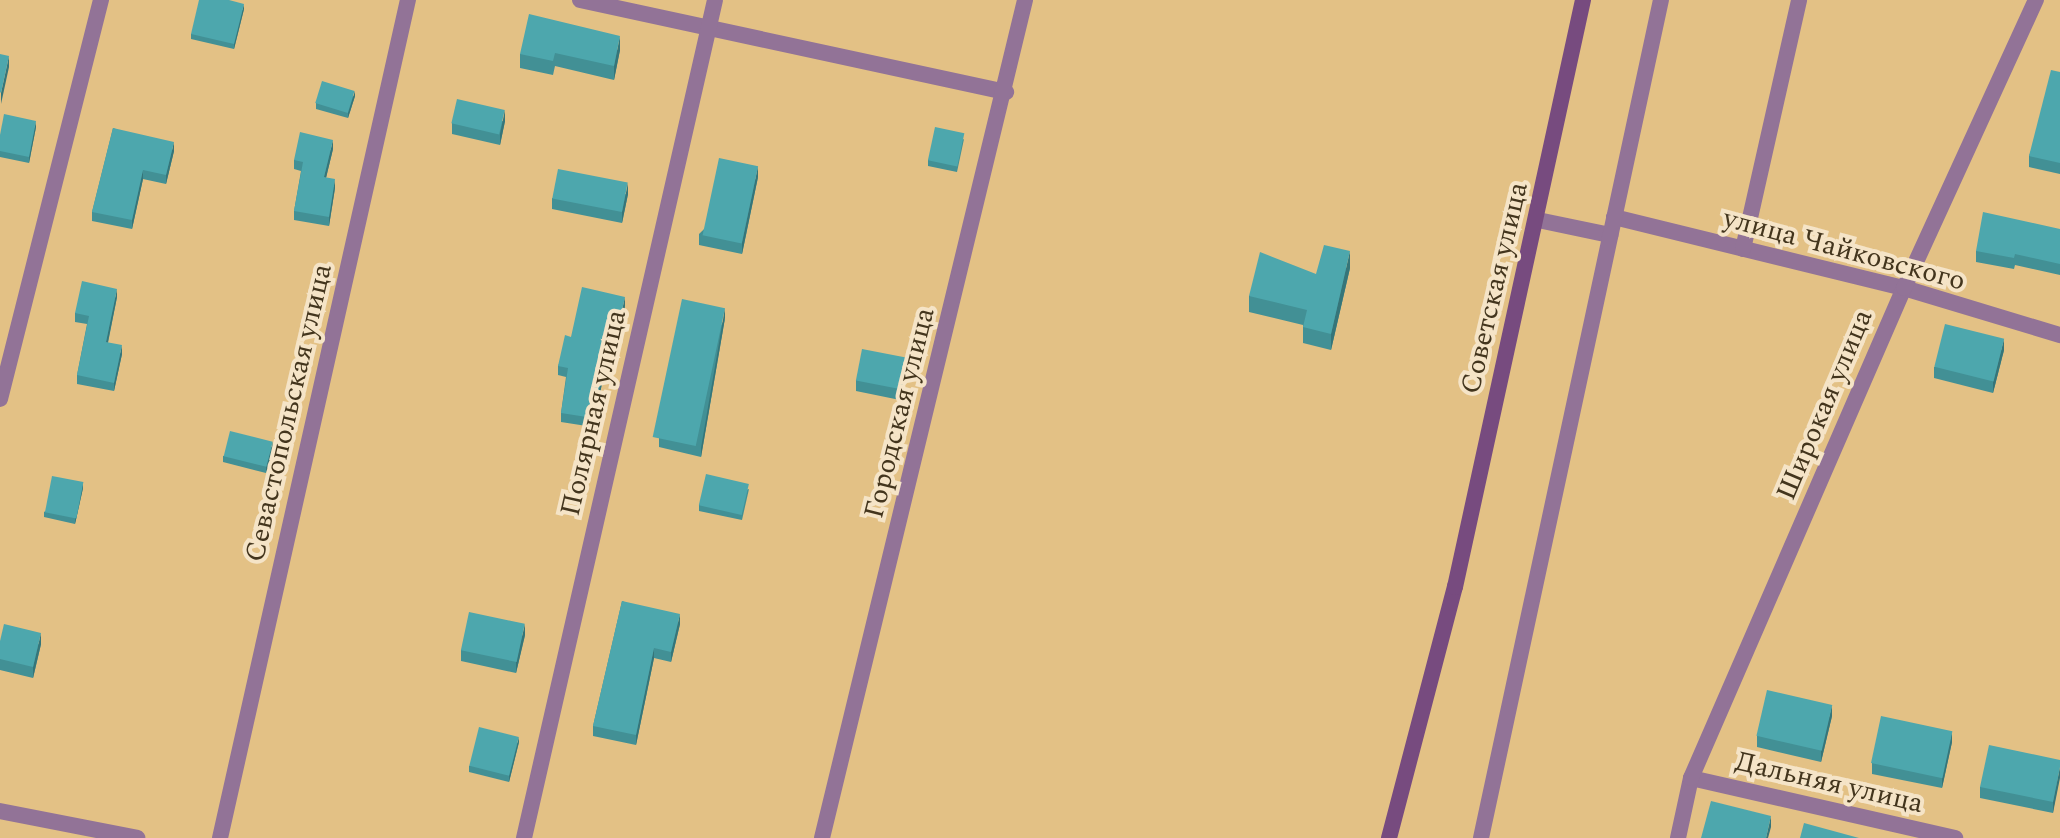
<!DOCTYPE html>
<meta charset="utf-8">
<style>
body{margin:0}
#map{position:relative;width:2060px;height:838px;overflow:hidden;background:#e3c185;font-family:Spectral,serif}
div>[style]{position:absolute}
.street>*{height:16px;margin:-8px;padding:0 8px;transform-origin:8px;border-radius:8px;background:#927397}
.secondary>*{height:16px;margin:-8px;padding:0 8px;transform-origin:8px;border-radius:8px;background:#774b7f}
.wall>*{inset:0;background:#429095}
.shaded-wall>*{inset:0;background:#367579}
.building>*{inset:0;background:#4da7ad;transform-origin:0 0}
span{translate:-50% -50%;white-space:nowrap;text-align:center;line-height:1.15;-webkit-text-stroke:8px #f5e4c7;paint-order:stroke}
.street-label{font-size:28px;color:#43351d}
</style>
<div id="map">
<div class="street">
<i style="left:580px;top:0;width:436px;rotate:12.2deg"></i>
<i style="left:1614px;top:217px;width:299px;rotate:13.8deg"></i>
<i style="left:1904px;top:288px;width:163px;rotate:16.8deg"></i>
<i style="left:1538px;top:220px;width:74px;rotate:11.8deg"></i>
<i style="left:1743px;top:249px;width:255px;rotate:-77.3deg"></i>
<i style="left:0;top:399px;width:412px;rotate:-75.8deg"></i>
<i style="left:1691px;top:778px;width:271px;rotate:12.8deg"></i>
<i style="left:0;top:811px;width:140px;rotate:11.1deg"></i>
<i style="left:220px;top:838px;width:859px;rotate:-77.36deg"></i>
<i style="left:524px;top:838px;width:859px;rotate:-77.16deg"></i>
<i style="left:822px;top:838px;width:862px;rotate:-76.38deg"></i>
<i style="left:1481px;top:838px;width:857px;rotate:-77.88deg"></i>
<i style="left:1678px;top:838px;width:61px;rotate:-77.8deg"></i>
<i style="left:1691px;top:778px;width:534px;rotate:-66.51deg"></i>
<i style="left:1904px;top:288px;width:317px;rotate:-65.4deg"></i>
</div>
<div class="secondary">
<i style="left:1389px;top:838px;width:260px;rotate:-75.3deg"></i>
<i style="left:1455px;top:587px;width:601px;rotate:-77.7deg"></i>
</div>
<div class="wall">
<i style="clip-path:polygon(244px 9px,234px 49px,191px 39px,191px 34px)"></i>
<i style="clip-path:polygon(620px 50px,614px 80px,555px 66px,553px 75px,520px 68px,520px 54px)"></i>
<i style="clip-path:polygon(2060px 72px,2060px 174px,2029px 167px,2029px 156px)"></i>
<i style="clip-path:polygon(355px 96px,348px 118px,316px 109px,316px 103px)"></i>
<i style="clip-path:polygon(505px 121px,500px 145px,452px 134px,452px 123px)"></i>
<i style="clip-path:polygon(36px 127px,29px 163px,0 157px,0 135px)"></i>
<i style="clip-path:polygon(113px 128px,174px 151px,166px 184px,143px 179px,132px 229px,92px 221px,92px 212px)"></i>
<i style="clip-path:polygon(964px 139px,957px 172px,928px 166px,928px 160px)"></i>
<i style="clip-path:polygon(333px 149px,326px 178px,335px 188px,329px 226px,294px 220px,294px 211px,301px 171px,294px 169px,294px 160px)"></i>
<i style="clip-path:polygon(758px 177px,742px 254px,699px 245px,699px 234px)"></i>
<i style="clip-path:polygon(628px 194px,622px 223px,552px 209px,552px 198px)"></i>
<i style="clip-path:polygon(2060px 229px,2060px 275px,2015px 265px,2014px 269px,1976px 262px,1976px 251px)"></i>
<i style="clip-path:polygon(1350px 268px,1331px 350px,1303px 343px,1303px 325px,1249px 312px,1249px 296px,1316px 274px)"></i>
<i style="clip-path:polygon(117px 297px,108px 343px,122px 354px,114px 391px,77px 384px,77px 375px,87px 324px,75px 322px,75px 313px)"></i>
<i style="clip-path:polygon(625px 306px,618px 337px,612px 335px,593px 427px,561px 422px,561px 413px,566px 377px,558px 375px,558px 366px,571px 337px)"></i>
<i style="clip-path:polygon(725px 318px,701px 457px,659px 447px,659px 438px)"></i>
<i style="clip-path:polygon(2004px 350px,1993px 393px,1934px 378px,1934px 367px)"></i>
<i style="clip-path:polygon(907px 369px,900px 400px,856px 391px,856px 380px)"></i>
<i style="clip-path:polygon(273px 447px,266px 473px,223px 462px,223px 456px)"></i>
<i style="clip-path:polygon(83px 488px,75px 524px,44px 517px,44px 512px)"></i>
<i style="clip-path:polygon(749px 489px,742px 520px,699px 511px,699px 505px)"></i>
<i style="clip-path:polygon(622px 601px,680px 624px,671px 662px,654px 658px,636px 745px,593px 736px,593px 726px)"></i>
<i style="clip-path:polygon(525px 635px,516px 673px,461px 661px,461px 650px)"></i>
<i style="clip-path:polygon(0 641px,41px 644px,33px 678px,0 670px)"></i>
<i style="clip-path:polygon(1832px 716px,1821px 762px,1757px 747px,1757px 736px)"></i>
<i style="clip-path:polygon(519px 742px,509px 782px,469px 772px,469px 766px)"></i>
<i style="clip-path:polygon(1952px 742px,1942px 788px,1872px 774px,1872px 763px)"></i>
<i style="clip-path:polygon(2060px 760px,2053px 813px,1980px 798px,1980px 787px)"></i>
</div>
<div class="shaded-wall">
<i style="clip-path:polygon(244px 4px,244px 9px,234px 49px,234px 44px)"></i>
<i style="clip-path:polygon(620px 36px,620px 50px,614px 80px,614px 66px)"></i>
<i style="clip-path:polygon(9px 56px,9px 67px,1px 104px,1px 93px)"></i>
<i style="clip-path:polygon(355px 91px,355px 96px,348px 118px,348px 113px)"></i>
<i style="clip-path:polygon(505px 110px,505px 121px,500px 145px,500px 134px)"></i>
<i style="clip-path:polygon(36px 121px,36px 127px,29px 163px,29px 157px)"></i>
<i style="clip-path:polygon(333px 140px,333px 149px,324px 186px,324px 177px)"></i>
<i style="clip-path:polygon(174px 142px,174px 151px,166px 184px,166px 175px)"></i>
<i style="clip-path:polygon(758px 166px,758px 177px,742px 254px,742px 243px)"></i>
<i style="clip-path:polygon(143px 170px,143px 179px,132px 229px,132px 220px)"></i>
<i style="clip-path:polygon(335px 179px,335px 188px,329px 226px,329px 217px)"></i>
<i style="clip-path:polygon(628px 183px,628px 194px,622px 223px,622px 212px)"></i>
<i style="clip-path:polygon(1350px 251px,1350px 268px,1331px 350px,1331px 334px)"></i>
<i style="clip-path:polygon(117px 289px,117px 297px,106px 351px,106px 342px)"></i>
<i style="clip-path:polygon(625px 297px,625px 306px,618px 337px,618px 328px)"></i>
<i style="clip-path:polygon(725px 308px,725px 318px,701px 457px,701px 448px)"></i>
<i style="clip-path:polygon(612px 326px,612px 335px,593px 427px,593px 418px)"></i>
<i style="clip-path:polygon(2004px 339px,2004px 350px,1993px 393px,1993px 382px)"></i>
<i style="clip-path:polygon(122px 345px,122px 354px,114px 391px,114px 383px)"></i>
<i style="clip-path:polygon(907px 358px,907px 369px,900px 400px,900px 389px)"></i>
<i style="clip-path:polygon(273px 442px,273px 447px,266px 473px,266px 467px)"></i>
<i style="clip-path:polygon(83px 482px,83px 488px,75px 524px,75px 518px)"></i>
<i style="clip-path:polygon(680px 614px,680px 624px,671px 662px,671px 652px)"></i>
<i style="clip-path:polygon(525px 624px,525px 635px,516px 673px,516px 662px)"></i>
<i style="clip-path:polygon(41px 633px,41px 644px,33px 678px,33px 667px)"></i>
<i style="clip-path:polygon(654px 648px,654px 658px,636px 745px,636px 735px)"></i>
<i style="clip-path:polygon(1832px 705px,1832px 716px,1821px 762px,1821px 751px)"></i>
<i style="clip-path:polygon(1952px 731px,1952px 742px,1942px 788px,1942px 777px)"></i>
<i style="clip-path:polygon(519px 737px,519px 742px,509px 782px,509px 776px)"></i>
<i style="clip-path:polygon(2060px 767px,2060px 778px,2053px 813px,2053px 802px)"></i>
<i style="clip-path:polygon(1771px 816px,1771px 827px,1768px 838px,1766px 838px)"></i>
</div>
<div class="building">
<i style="clip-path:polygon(199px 0,229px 0,244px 4px,234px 44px,191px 34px)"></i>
<i style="clip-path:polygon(529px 14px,620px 36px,614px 66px,555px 53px,553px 61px,520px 54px)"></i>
<i style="clip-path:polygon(0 54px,9px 56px,1px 93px,0 92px)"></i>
<i style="clip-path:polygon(2051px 70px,2060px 72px,2060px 163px,2029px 156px)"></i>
<i style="left:322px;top:81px;width:34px;height:23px;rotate:17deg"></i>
<i style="left:457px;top:99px;width:49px;height:25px;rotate:13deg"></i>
<i style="clip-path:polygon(4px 114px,36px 121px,29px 157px,0 151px,0 135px)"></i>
<i style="left:935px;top:127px;width:30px;height:34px;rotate:12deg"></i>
<i style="clip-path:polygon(113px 128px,174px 142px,166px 175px,143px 170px,132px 220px,92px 212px)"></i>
<i style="clip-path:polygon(300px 132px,333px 140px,324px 177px,335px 179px,329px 217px,294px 211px,303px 162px,294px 160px)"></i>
<i style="left:719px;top:158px;width:40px;height:79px;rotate:12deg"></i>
<i style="left:558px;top:169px;width:71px;height:30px;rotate:11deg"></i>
<i style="clip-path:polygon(1983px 212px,2060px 229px,2060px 264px,2015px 254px,2014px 258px,1976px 251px)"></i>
<i style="clip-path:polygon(1324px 245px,1350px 251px,1331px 334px,1303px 327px,1307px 310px,1249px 296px,1260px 252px,1316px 274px)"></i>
<i style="clip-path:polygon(82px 281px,117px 289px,106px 342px,122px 345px,114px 383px,77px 375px,89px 316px,75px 313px)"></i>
<i style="clip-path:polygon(582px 287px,625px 297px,618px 328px,612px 326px,593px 418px,561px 413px,568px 368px,558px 366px,565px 335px,571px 337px)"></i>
<i style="left:682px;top:299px;width:44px;height:141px;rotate:12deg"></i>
<i style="left:1945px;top:324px;width:61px;height:44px;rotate:14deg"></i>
<i style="left:862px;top:349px;width:46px;height:32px;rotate:11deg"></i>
<i style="left:230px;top:431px;width:44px;height:26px;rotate:14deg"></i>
<i style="left:706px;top:474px;width:44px;height:32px;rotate:13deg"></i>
<i style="left:52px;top:476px;width:32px;height:37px;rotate:11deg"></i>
<i style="clip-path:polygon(622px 601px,680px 614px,671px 652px,654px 648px,636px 735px,593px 726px)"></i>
<i style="left:469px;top:612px;width:57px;height:39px;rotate:12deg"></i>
<i style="clip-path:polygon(4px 624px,41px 633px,33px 667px,0 659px,0 641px)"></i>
<i style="left:1767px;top:690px;width:67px;height:47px;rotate:13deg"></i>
<i style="left:1881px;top:716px;width:73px;height:48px;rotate:12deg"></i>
<i style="left:479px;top:727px;width:41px;height:40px;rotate:14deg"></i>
<i style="clip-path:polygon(1989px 745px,2060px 760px,2060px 767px,2053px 802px,1980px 787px)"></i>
<i style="clip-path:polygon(1711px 801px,1771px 816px,1766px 838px,1701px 838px)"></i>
<i style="clip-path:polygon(1804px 823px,1859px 838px,1800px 838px)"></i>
</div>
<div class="street-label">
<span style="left:1844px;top:250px;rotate:15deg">улица Чайковского</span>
<span style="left:1495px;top:288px;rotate:-77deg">Советская улица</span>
<span style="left:1825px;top:405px;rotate:-67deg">Широкая улица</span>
<span style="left:289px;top:413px;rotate:-77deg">Севастопольская улица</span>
<span style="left:594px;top:413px;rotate:-77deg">Полярная улица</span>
<span style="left:900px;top:413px;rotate:-76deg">Городская улица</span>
<span style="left:1829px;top:783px;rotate:13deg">Дальняя улица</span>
</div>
</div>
